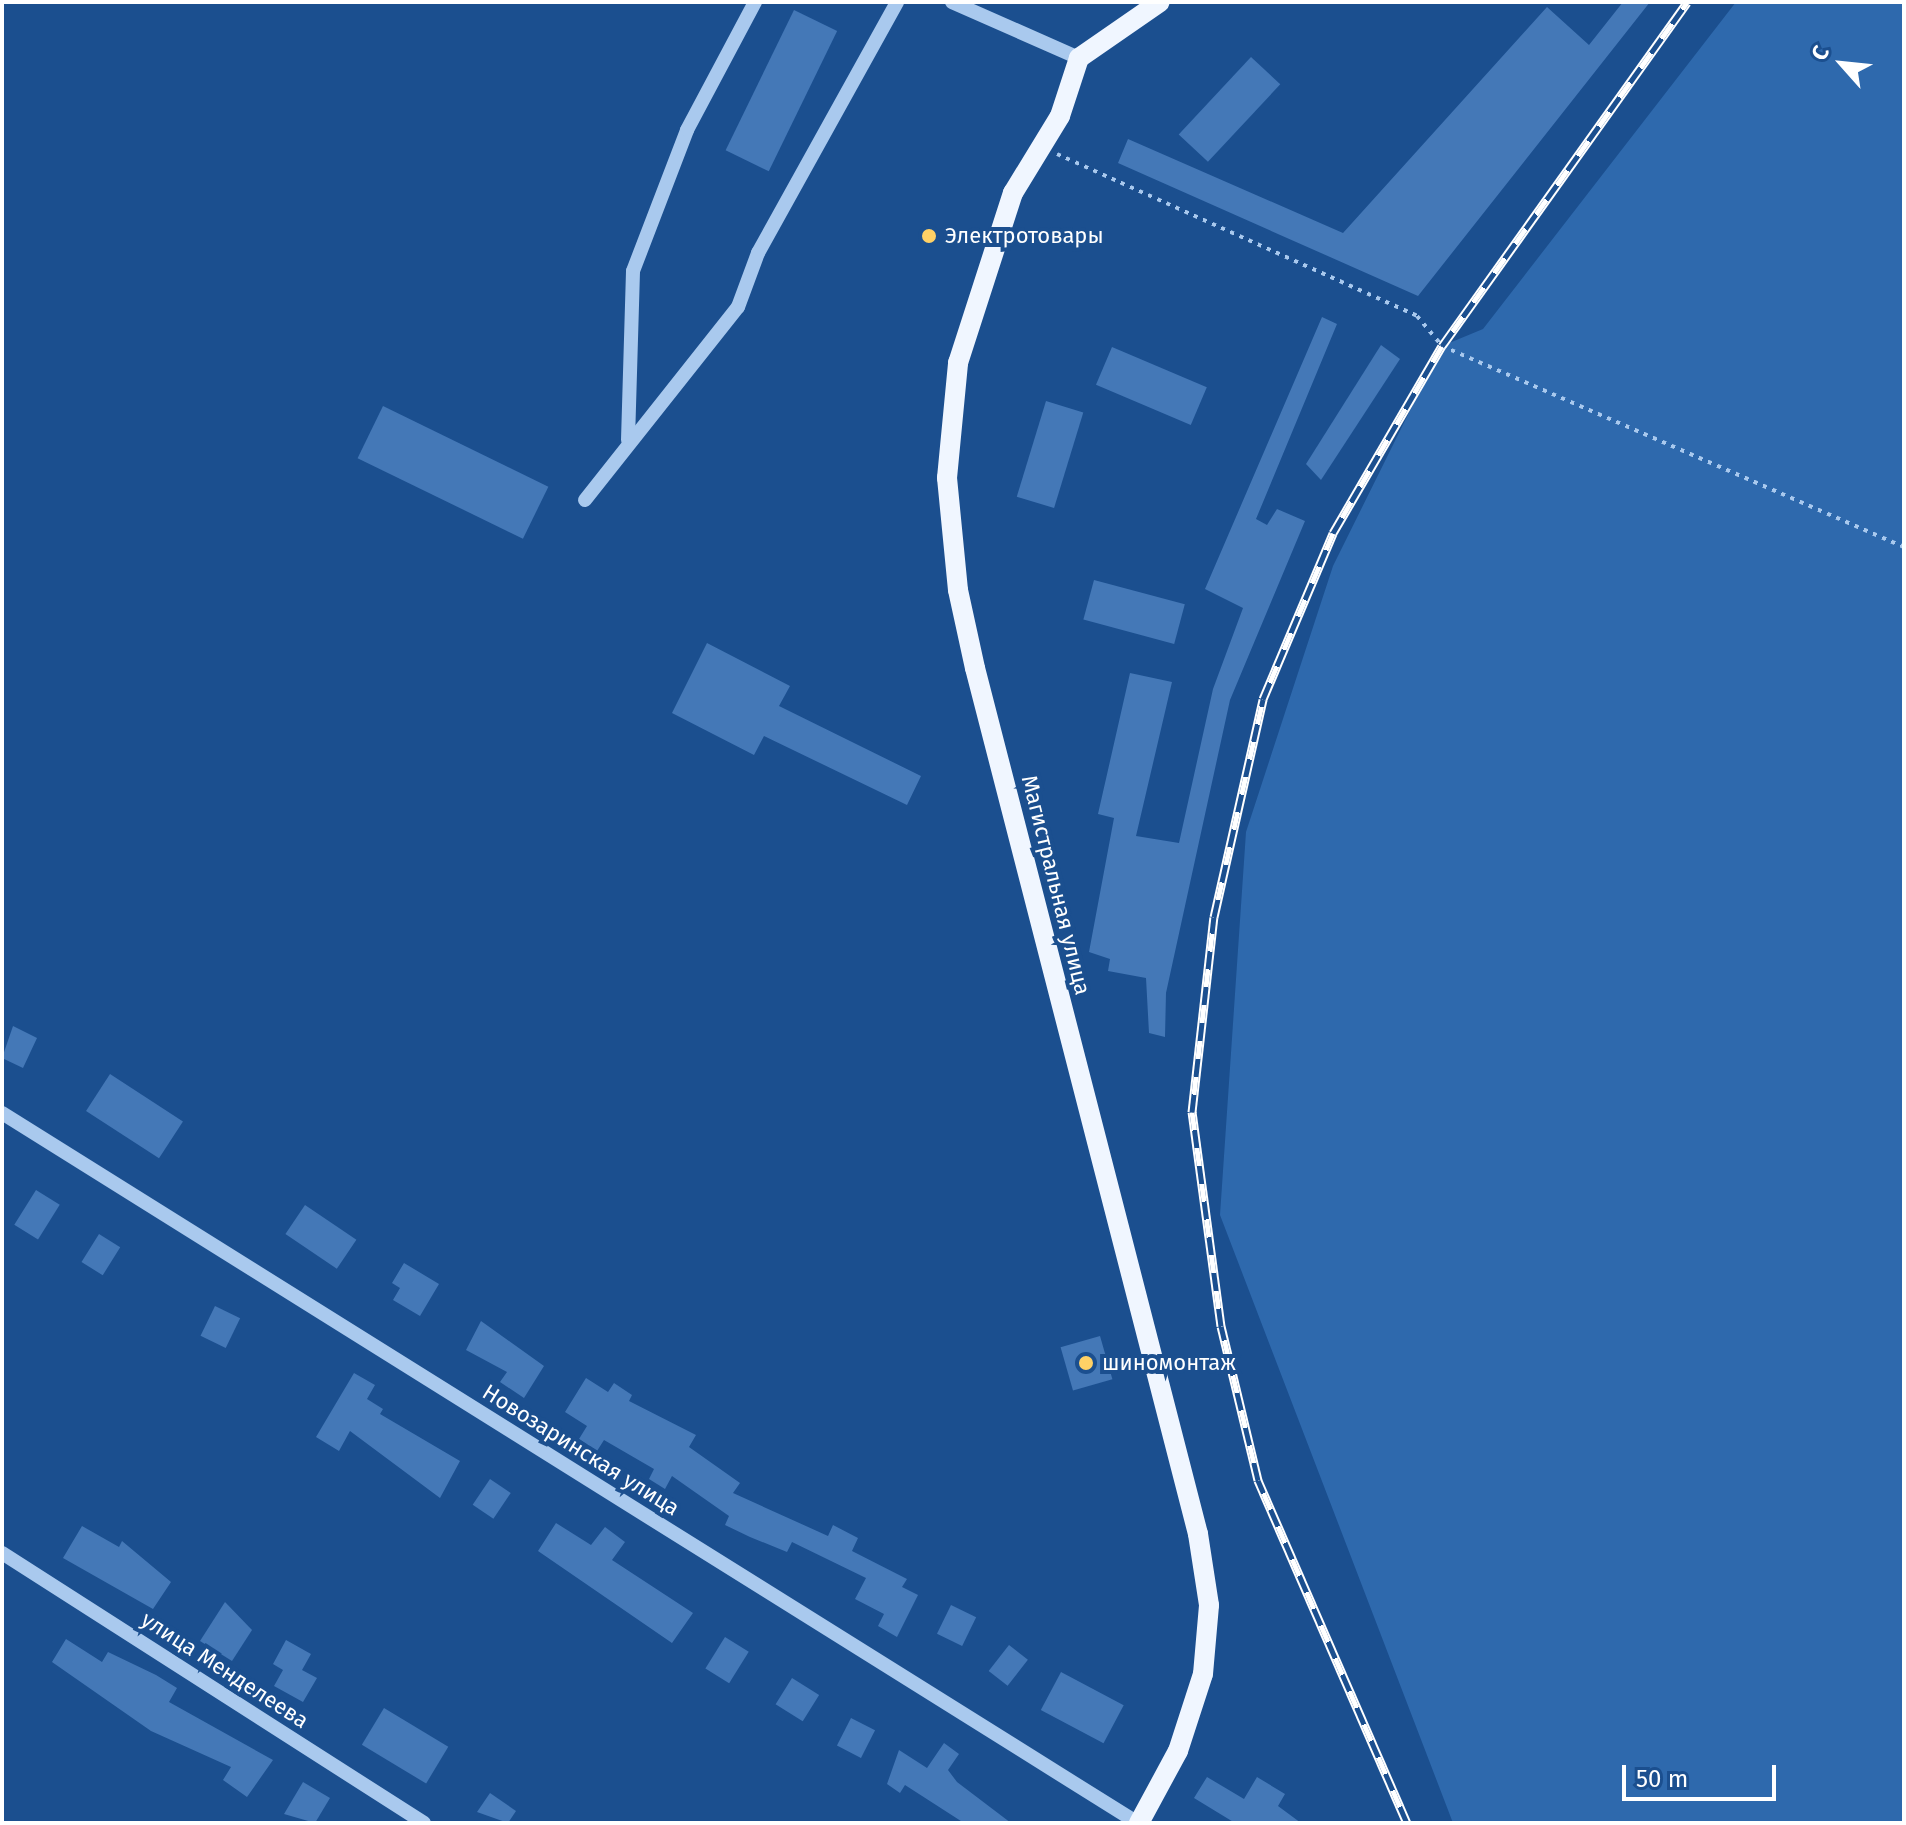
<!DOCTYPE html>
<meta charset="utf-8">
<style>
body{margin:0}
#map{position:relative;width:1906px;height:1825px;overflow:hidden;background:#1b4f8f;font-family:"Fira Sans",sans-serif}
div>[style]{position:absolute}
.green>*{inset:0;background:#2e69ad}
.building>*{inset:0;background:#4478b7;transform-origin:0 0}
.path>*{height:4px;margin-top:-2px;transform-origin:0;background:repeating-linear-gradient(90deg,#a9c9ee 0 4px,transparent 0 10px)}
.minor>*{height:14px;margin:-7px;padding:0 7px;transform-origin:7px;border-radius:7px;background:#a9c9ee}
.major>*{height:20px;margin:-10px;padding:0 10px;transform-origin:10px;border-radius:10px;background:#f0f6ff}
.rail>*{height:9px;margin-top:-4.5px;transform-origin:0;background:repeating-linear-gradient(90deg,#1b4f8f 0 18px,#fff 0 36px);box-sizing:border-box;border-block:2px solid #fff}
.dots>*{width:22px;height:22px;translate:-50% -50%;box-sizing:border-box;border:4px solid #1b4f8f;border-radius:50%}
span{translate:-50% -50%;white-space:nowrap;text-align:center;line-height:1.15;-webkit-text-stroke:8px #1b4f8f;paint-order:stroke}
.poi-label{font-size:22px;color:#fff}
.left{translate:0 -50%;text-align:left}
.street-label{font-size:22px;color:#fff}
.frame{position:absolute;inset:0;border:4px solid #fff;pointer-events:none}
.north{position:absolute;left:1802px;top:24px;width:80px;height:80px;-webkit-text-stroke:6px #1b4f8f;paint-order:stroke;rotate:297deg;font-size:22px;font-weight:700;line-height:32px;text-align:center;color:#fff}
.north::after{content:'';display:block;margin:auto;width:28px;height:36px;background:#fff;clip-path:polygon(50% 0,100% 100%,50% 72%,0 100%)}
.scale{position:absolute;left:1622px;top:1765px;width:154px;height:36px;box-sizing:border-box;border:4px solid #fff;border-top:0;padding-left:10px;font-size:24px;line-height:28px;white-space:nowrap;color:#fff;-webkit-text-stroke:6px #1b4f8f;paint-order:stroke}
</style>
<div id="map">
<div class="green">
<i style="clip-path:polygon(1736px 2px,1904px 2px,1904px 1823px,1453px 1823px,1220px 1215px,1246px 832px,1333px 566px,1442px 346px,1483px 329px)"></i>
</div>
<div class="building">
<i style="clip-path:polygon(1623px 2px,1650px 2px,1418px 296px,1118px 163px,1128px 139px,1343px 233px,1547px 7px,1589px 45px)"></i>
<i style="left:794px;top:10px;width:48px;height:156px;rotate:26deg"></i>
<i style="left:1251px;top:57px;width:40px;height:106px;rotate:43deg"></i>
<i style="clip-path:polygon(1322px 317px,1337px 324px,1256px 519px,1267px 525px,1277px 509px,1305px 521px,1230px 700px,1166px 993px,1165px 1037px,1149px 1033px,1146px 978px,1108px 971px,1110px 959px,1089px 952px,1114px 818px,1098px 814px,1130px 673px,1172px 682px,1136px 836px,1179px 843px,1213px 689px,1243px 608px,1205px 589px)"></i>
<i style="clip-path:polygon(1381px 345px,1400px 359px,1321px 480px,1306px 464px)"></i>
<i style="left:1112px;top:347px;width:103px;height:41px;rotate:23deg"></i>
<i style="left:1046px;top:401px;width:39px;height:100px;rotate:17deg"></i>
<i style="left:383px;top:406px;width:184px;height:58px;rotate:26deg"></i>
<i style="left:1094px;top:580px;width:94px;height:41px;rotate:15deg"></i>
<i style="clip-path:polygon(707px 643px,790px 686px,779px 706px,921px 776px,907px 805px,764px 736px,754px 755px,672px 713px)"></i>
<i style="clip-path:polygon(13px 1026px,37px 1038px,23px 1068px,2px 1058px)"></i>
<i style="left:110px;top:1074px;width:87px;height:44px;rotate:33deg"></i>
<i style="left:36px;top:1190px;width:28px;height:41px;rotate:32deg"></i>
<i style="left:305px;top:1205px;width:62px;height:35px;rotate:34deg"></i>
<i style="left:99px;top:1234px;width:25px;height:33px;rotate:32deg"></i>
<i style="clip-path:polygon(404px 1263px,439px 1284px,420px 1316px,393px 1300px,400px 1288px,392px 1283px)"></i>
<i style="left:215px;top:1306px;width:28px;height:33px;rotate:26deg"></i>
<i style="clip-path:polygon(481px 1321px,544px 1366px,524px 1398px,500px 1382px,507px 1372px,466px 1350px)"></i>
<i style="left:1100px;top:1336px;width:45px;height:41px;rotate:74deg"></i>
<i style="clip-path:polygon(354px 1373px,375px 1385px,367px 1399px,383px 1409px,380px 1414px,460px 1461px,440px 1498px,350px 1431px,339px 1451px,316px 1437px)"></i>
<i style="clip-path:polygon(586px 1378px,608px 1392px,614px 1383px,632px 1395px,629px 1401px,696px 1435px,689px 1447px,740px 1483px,733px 1493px,828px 1536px,833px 1525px,858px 1538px,852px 1551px,907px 1579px,902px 1587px,918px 1595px,897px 1637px,878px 1626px,884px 1614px,855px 1599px,866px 1578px,792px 1542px,787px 1552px,750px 1537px,725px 1525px,729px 1516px,672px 1476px,665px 1489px,649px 1479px,654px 1469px,604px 1440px,597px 1451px,579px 1439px,587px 1426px,565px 1412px)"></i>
<i style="left:490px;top:1479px;width:25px;height:31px;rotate:34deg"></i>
<i style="clip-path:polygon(556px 1523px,591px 1545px,605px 1527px,625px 1542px,612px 1560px,693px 1613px,672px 1643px,538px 1551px)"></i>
<i style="clip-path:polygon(82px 1526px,119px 1547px,122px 1541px,171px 1582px,153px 1609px,63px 1558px)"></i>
<i style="clip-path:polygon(225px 1602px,252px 1630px,232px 1661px,200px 1641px)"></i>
<i style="left:951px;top:1605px;width:28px;height:32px;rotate:26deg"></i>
<i style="left:725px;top:1637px;width:28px;height:37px;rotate:32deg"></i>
<i style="clip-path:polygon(66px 1639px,102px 1662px,108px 1652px,156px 1675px,177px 1688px,169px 1702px,273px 1760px,247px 1797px,223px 1780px,231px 1767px,151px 1731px,52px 1662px)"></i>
<i style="clip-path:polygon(286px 1640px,311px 1654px,302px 1670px,317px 1678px,303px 1702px,274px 1686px,283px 1670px,273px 1664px)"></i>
<i style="left:1009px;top:1645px;width:24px;height:33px;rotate:38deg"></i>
<i style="left:1061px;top:1672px;width:71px;height:43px;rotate:28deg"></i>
<i style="left:792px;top:1678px;width:32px;height:31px;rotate:32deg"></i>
<i style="left:384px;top:1708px;width:75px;height:43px;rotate:31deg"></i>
<i style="left:851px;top:1718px;width:27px;height:31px;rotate:27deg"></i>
<i style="clip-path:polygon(944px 1743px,959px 1754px,948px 1770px,957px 1782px,1011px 1823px,964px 1823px,905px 1785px,900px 1793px,887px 1784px,899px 1750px,927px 1768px)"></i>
<i style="clip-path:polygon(1207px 1777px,1244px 1799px,1257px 1777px,1285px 1794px,1278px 1806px,1301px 1823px,1235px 1823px,1194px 1798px)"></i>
<i style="clip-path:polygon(303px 1782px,330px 1798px,315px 1823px,284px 1814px)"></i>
<i style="clip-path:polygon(490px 1793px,516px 1811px,508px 1823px,477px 1812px)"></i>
</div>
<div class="path">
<i style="left:1057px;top:154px;width:395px;rotate:24.2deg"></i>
<i style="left:1417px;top:316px;width:39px;rotate:50deg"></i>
<i style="left:1442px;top:346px;width:504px;rotate:23.51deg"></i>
</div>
<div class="minor">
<i style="left:952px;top:2px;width:139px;rotate:23.8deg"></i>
<i style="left:628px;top:440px;width:169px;rotate:-88.3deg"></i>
<i style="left:633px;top:271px;width:151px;rotate:-69deg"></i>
<i style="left:687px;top:130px;width:145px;rotate:-62deg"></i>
<i style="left:585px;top:500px;width:246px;rotate:-51.6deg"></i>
<i style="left:738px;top:307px;width:58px;rotate:-69.7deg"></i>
<i style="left:758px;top:253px;width:287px;rotate:-61deg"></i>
<i style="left:2px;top:1113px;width:1340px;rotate:32.01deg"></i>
<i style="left:2px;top:1553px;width:501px;rotate:32.61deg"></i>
</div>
<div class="major">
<i style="left:1139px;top:1823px;width:82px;rotate:-61.6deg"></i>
<i style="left:1178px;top:1751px;width:81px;rotate:-72deg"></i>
<i style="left:1203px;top:1674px;width:69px;rotate:-85deg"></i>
<i style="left:1209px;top:1605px;width:72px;rotate:-98.8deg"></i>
<i style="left:1198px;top:1534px;width:894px;rotate:-104.44deg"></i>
<i style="left:975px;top:668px;width:80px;rotate:-102.3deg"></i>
<i style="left:958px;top:590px;width:113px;rotate:-95.6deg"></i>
<i style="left:947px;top:478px;width:116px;rotate:-84.5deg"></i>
<i style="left:958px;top:363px;width:179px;rotate:-72.1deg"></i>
<i style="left:1013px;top:193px;width:90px;rotate:-58.6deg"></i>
<i style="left:1060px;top:116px;width:61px;rotate:-71.9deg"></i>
<i style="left:1079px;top:58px;width:98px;rotate:-34.7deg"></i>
</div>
<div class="rail">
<i style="left:1407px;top:1823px;width:374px;rotate:-113.5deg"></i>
<i style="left:1258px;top:1480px;width:158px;rotate:-103.5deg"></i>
<i style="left:1221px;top:1326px;width:216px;rotate:-97.7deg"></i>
<i style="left:1192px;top:1112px;width:196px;rotate:-83.6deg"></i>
<i style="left:1214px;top:917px;width:223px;rotate:-77.3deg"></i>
<i style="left:1263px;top:699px;width:180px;rotate:-67.1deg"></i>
<i style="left:1333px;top:533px;width:216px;rotate:-59.8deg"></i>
<i style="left:1442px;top:346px;width:422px;rotate:-54.5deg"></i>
</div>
<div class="dots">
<i style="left:929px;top:236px;background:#ffd166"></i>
<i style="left:1086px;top:1363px;background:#ffd166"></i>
</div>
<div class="poi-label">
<span class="left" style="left:945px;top:236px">Электротовары</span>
<span class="left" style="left:1102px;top:1363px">шиномонтаж</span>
</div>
<div class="street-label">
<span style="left:1056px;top:885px;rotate:76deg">Магистральная улица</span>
<span style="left:581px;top:1450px;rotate:32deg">Новозаринская улица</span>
<span style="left:225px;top:1670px;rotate:33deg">улица Менделеева</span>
</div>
<div class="frame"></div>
<div class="north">С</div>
<div class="scale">50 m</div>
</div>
